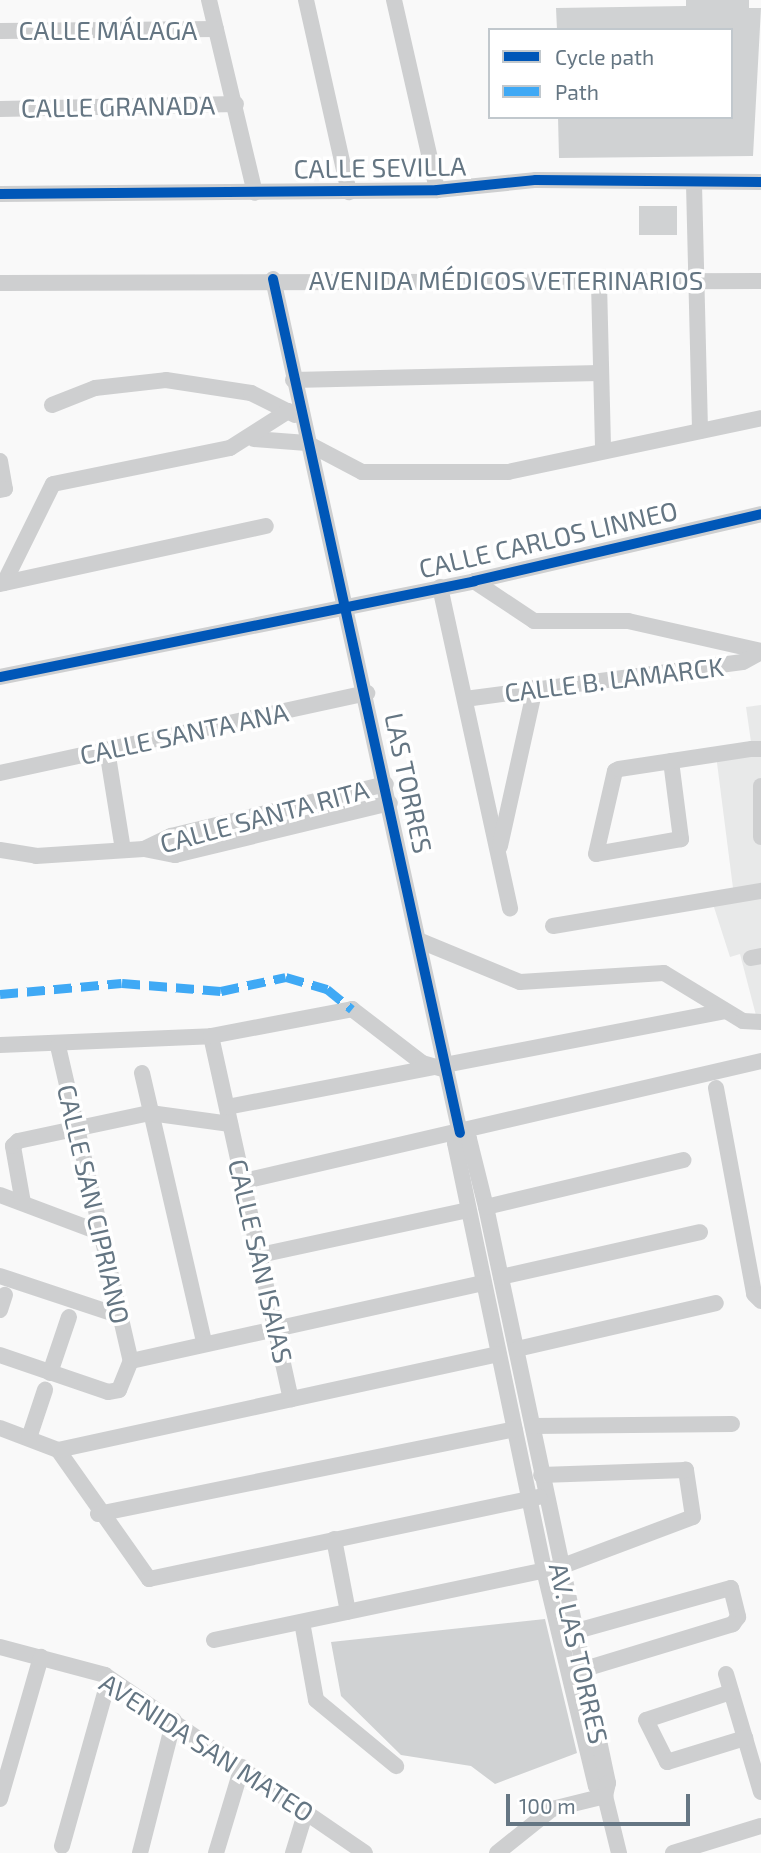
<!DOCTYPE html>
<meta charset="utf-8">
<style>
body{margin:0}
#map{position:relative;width:761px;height:1853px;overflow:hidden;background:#f9f9f9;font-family:"Exo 2",sans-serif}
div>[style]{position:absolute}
.built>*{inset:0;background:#e8e9e9}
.building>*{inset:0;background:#d0d2d3;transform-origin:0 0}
.street>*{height:16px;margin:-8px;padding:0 8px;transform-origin:8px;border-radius:8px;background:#cecfd0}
.quiet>*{height:9px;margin-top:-4.5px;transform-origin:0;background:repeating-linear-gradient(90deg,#3fa9f5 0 18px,transparent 0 27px)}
.cycleway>*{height:10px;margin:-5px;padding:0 5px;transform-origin:5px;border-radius:5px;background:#0057b8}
span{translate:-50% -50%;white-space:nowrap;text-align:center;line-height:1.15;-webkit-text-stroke:7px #fff;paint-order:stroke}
.street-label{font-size:26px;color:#657683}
.legend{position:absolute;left:488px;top:28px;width:245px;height:91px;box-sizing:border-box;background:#fff;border:2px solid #c1c8cd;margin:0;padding:9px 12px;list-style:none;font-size:21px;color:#657683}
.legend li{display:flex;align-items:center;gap:14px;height:35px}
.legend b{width:35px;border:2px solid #c1c8cd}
.scale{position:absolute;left:506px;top:1794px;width:184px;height:32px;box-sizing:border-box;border:4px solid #657683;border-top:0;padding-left:9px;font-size:21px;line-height:24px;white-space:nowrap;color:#657683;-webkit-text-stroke:5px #fff;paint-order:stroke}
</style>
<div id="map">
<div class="built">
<i style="clip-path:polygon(761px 705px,761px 1022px,758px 1023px,740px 954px,730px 957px,712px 901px,734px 896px,716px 755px,752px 749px,746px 707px)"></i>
</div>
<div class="building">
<i style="clip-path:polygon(686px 0,749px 0,749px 8px,761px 8px,753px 156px,559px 158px,558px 117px,731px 117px,731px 30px,557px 30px,556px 8px,686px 6px)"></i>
<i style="left:639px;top:206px;width:38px;height:29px"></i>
<i style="clip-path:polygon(545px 1619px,577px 1753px,495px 1784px,471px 1766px,401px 1755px,341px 1696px,331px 1642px)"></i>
</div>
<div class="street">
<i style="left:209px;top:0;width:198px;rotate:76.6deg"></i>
<i style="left:306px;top:0;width:197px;rotate:77.4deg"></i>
<i style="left:394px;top:0;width:195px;rotate:77.2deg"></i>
<i style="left:0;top:31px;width:216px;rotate:-0.5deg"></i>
<i style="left:0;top:109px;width:236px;rotate:-1.2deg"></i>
<i style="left:694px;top:184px;width:247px;rotate:88.6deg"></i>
<i style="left:0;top:194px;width:437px;rotate:-0.5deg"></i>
<i style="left:437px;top:190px;width:100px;rotate:-5.8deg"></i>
<i style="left:536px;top:180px;width:225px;rotate:0.5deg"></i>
<i style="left:273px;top:279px;width:874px;rotate:77.65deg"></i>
<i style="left:0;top:283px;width:761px;rotate:-0.15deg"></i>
<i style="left:599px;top:283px;width:167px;rotate:88.6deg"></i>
<i style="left:293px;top:380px;width:307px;rotate:-1.3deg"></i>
<i style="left:52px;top:405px;width:46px;rotate:-21.6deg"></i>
<i style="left:95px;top:388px;width:71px;rotate:-6.4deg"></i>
<i style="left:166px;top:380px;width:86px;rotate:8.7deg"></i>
<i style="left:251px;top:393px;width:49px;rotate:26.6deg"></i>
<i style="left:254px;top:439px;width:53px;rotate:4.3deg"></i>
<i style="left:307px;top:443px;width:62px;rotate:27.8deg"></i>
<i style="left:362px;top:472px;width:146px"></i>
<i style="left:508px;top:472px;width:259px;rotate:-12deg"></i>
<i style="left:0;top:461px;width:28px;rotate:80deg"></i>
<i style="left:5px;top:489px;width:5px;rotate:169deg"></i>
<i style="left:474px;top:581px;width:72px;rotate:33.7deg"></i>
<i style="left:534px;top:621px;width:94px"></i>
<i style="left:628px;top:621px;width:136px;rotate:12.7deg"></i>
<i style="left:4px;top:583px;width:110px;rotate:-63.7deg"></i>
<i style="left:53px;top:484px;width:181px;rotate:-11.5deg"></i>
<i style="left:230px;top:448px;width:69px;rotate:-32.5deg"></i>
<i style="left:0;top:584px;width:272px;rotate:-12.3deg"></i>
<i style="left:440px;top:587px;width:329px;rotate:77.7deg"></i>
<i style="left:0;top:677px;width:484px;rotate:-11.4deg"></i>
<i style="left:474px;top:581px;width:295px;rotate:-13.1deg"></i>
<i style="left:465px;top:699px;width:280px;rotate:-7.6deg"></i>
<i style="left:743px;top:662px;width:21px;rotate:-29deg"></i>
<i style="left:107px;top:750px;width:101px;rotate:80.9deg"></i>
<i style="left:671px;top:761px;width:79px;rotate:82.7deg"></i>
<i style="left:681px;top:839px;width:86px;rotate:170deg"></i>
<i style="left:596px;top:854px;width:85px;rotate:-77.1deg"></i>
<i style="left:615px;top:771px;width:4px;rotate:-27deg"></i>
<i style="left:619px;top:769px;width:134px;rotate:-8.6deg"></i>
<i style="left:752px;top:749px;width:9px"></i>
<i style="left:0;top:773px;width:376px;rotate:-12.3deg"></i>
<i style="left:761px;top:786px;width:51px;rotate:90deg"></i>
<i style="left:500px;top:846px;width:162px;rotate:-77.5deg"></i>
<i style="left:144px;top:849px;width:30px;rotate:-26deg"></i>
<i style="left:171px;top:836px;width:221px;rotate:-13.6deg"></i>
<i style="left:0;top:850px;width:36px;rotate:9deg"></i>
<i style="left:36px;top:856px;width:108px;rotate:-3.7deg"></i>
<i style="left:144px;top:849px;width:32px;rotate:11deg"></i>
<i style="left:175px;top:855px;width:221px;rotate:-13.6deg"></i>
<i style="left:553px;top:926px;width:211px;rotate:-9.6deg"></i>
<i style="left:418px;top:940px;width:110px;rotate:22.4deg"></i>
<i style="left:520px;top:982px;width:144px;rotate:-3.6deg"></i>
<i style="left:664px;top:973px;width:92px;rotate:31.3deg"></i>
<i style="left:743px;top:1021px;width:18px;rotate:3deg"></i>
<i style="left:751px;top:958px;width:10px;rotate:-11deg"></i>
<i style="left:211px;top:1036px;width:372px;rotate:77.6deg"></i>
<i style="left:0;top:1045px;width:211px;rotate:-2.4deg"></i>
<i style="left:211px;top:1036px;width:144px;rotate:-10.8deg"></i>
<i style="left:352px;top:1009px;width:88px;rotate:37.6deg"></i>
<i style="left:422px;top:1063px;width:19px;rotate:16deg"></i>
<i style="left:58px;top:1046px;width:323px;rotate:77deg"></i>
<i style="left:142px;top:1073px;width:276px;rotate:77deg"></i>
<i style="left:716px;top:1088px;width:209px;rotate:79.5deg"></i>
<i style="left:754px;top:1294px;width:10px;rotate:45deg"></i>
<i style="left:227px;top:1107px;width:507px;rotate:-10.91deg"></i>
<i style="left:460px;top:1133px;width:11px;rotate:117deg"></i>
<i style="left:455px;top:1143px;width:436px;rotate:78.2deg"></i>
<i style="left:544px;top:1570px;width:222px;rotate:76.5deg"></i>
<i style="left:596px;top:1786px;width:13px;rotate:48deg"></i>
<i style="left:605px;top:1796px;width:59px;rotate:76.2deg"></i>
<i style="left:460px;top:1133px;width:11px;rotate:34deg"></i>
<i style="left:469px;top:1139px;width:70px;rotate:76deg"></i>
<i style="left:486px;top:1207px;width:589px;rotate:78.04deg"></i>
<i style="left:608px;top:1783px;width:13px;rotate:103deg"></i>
<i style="left:244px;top:1181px;width:531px;rotate:-13.07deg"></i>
<i style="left:0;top:1195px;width:111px;rotate:20.6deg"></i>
<i style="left:23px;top:1203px;width:58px;rotate:-100deg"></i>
<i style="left:13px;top:1146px;width:7px;rotate:-45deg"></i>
<i style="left:18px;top:1141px;width:135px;rotate:-12deg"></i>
<i style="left:150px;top:1113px;width:81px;rotate:7.8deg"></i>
<i style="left:486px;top:1207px;width:203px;rotate:-13.4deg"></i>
<i style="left:260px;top:1255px;width:213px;rotate:-12.2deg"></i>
<i style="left:0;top:1276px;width:126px;rotate:18.4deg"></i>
<i style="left:501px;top:1277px;width:204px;rotate:-12.7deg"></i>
<i style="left:0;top:1310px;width:16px;rotate:-72deg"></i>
<i style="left:517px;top:1349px;width:204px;rotate:-13deg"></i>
<i style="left:0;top:1355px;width:114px;rotate:18.9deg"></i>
<i style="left:108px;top:1392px;width:11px;rotate:-10deg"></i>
<i style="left:119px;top:1390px;width:31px;rotate:-68deg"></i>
<i style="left:131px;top:1361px;width:360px;rotate:-12.5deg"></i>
<i style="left:50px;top:1373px;width:59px;rotate:-71.3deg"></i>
<i style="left:533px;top:1426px;width:199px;rotate:-0.6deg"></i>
<i style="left:0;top:1428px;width:62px;rotate:20.8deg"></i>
<i style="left:29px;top:1438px;width:51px;rotate:-71.6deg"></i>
<i style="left:58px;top:1450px;width:158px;rotate:54.8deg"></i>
<i style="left:149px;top:1579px;width:399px;rotate:-11.9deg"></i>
<i style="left:58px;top:1450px;width:449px;rotate:-12.3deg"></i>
<i style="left:98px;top:1514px;width:425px;rotate:-11.5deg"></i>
<i style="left:334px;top:1539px;width:74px;rotate:79.1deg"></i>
<i style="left:302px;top:1622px;width:79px;rotate:79.8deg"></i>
<i style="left:316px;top:1700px;width:104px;rotate:39.5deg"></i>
<i style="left:573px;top:1632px;width:164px;rotate:-15.6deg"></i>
<i style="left:731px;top:1588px;width:30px;rotate:76deg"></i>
<i style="left:738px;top:1617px;width:9px;rotate:126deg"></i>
<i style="left:733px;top:1624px;width:158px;rotate:163.1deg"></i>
<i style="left:214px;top:1640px;width:354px;rotate:-11.9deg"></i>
<i style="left:560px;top:1567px;width:142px;rotate:-20.6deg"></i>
<i style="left:693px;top:1517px;width:48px;rotate:-98.5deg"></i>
<i style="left:686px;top:1470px;width:145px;rotate:178deg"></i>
<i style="left:0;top:1647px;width:109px;rotate:14.9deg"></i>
<i style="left:105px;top:1675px;width:315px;rotate:34.4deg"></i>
<i style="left:726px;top:1674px;width:123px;rotate:73.5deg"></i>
<i style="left:731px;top:1692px;width:89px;rotate:161.8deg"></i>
<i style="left:646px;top:1720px;width:47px;rotate:63.4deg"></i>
<i style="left:667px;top:1762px;width:82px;rotate:-17.1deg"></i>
<i style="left:0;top:1799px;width:148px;rotate:-73.9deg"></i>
<i style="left:62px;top:1846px;width:173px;rotate:-74.3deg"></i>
<i style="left:140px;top:1853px;width:137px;rotate:-75.7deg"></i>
<i style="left:216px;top:1853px;width:90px;rotate:-73.2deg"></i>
<i style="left:293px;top:1853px;width:44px;rotate:-72.8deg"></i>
<i style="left:497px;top:1853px;width:70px;rotate:-38.7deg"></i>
<i style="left:552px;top:1809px;width:55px;rotate:-13.8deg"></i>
<i style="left:673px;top:1853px;width:92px;rotate:-17.1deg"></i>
</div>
<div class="quiet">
<i style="left:0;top:994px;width:122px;rotate:-5.2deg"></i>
<i style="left:122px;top:983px;width:99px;rotate:4.6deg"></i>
<i style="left:221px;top:991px;width:66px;rotate:-12.2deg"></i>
<i style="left:286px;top:977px;width:43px;rotate:16.3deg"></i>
<i style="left:327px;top:989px;width:32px;rotate:39deg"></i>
</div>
<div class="cycleway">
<i style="left:0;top:194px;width:437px;rotate:-0.5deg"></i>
<i style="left:437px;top:190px;width:100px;rotate:-5.8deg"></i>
<i style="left:536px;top:180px;width:225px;rotate:0.5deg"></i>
<i style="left:273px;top:279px;width:874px;rotate:77.65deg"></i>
<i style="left:0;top:677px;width:484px;rotate:-11.4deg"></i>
<i style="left:474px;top:581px;width:295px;rotate:-13.1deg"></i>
</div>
<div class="street-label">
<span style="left:108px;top:30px">CALLE MÁLAGA</span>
<span style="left:118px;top:106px;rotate:-1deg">CALLE GRANADA</span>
<span style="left:380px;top:167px;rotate:-1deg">CALLE SEVILLA</span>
<span style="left:506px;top:280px">AVENIDA MÉDICOS VETERINARIOS</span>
<span style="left:548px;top:539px;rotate:-13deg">CALLE CARLOS LINNEO</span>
<span style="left:614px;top:679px;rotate:-7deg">CALLE B. LAMARCK</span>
<span style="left:184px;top:733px;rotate:-12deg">CALLE SANTA ANA</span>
<span style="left:409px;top:783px;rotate:78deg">LAS TORRES</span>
<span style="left:264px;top:816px;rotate:-15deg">CALLE SANTA RITA</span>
<span style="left:94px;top:1204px;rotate:77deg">CALLE SAN CIPRIANO</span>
<span style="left:261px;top:1261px;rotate:77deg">CALLE SAN ISAIAS</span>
<span style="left:579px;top:1653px;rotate:77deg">AV. LAS TORRES</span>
<span style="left:207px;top:1747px;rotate:33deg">AVENIDA SAN MATEO</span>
</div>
<ul class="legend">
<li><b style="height:9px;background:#0057b8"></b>Cycle path</li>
<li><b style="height:9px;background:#3fa9f5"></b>Path</li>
</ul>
<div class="scale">100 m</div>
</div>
